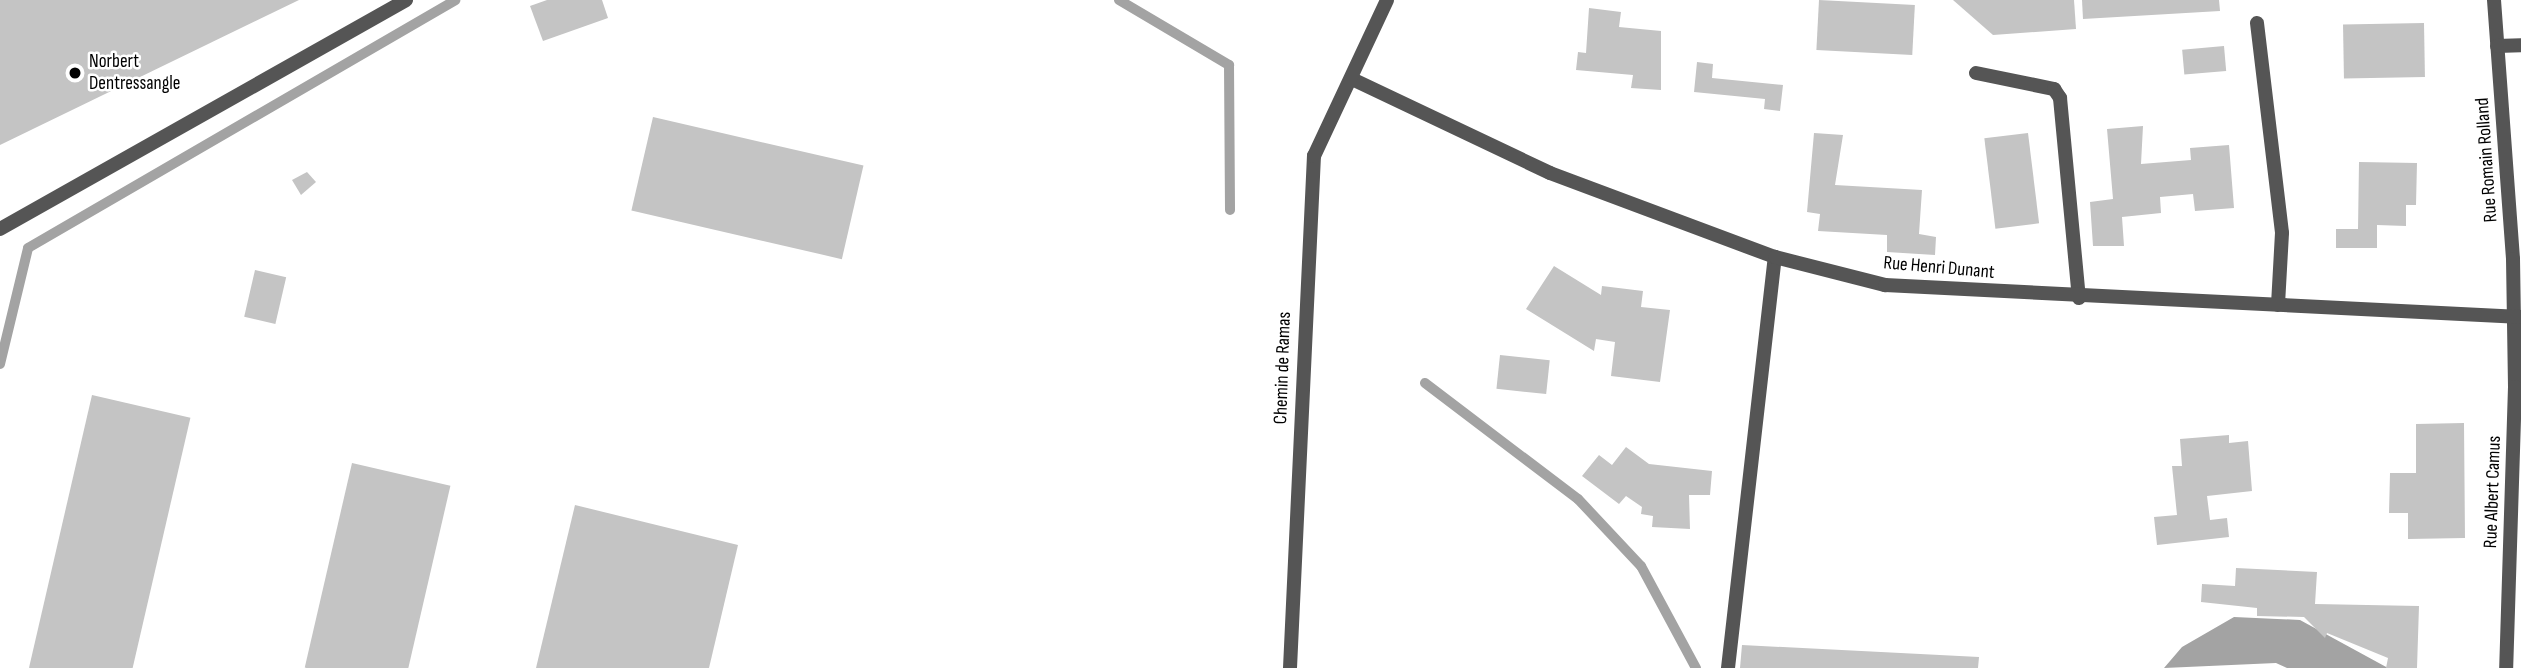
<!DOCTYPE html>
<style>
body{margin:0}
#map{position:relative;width:2521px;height:668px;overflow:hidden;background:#fff;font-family:"Sofia Sans Condensed",sans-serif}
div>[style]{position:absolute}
.water>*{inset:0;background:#a3a3a3}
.stream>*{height:10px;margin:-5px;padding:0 5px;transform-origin:5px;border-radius:5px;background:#a3a3a3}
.building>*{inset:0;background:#c4c4c4;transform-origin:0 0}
.service>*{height:14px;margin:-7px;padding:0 7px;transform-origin:7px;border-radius:7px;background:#555}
.minor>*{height:14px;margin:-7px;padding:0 7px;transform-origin:7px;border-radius:7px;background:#555}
.dots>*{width:19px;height:19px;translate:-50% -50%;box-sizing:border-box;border:4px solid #fff;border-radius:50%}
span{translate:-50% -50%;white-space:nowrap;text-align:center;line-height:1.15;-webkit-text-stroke:5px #fff;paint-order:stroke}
.poi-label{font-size:19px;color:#000}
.left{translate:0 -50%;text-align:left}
.street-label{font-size:19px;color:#000}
</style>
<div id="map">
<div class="water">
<i style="clip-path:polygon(2234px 617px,2300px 620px,2388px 668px,2287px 668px,2276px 663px,2164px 668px,2182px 647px)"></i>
</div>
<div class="stream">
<i style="left:1119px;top:0;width:128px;rotate:30.6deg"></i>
<i style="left:1229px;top:65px;width:145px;rotate:89.6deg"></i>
<i style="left:0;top:364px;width:119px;rotate:-76.4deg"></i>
<i style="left:28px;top:248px;width:494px;rotate:-30.1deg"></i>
<i style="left:1425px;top:383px;width:192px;rotate:37.2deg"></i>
<i style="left:1578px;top:499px;width:92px;rotate:46.8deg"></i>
<i style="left:1641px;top:566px;width:116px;rotate:61.7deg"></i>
</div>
<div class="building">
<i style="clip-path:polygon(0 0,299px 0,0 145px)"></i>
<i style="clip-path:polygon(547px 0,602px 0,608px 18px,543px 41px,530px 6px)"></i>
<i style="left:1819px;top:0;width:96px;height:50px;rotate:3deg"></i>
<i style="clip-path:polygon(1953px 0,2074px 0,2076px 29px,1993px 35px)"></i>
<i style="clip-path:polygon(2082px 0,2219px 0,2220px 11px,2083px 19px)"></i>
<i style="clip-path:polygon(1589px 8px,1621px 12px,1619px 27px,1661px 31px,1661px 90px,1631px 88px,1633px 75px,1576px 70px,1578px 52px,1586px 53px)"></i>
<i style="left:2424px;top:23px;width:54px;height:81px;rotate:89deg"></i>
<i style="left:2224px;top:46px;width:25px;height:42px;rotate:85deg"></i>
<i style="clip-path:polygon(1697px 62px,1713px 64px,1712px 78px,1783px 85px,1780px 111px,1764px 109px,1765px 99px,1694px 92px)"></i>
<i style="left:653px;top:117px;width:216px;height:96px;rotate:13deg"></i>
<i style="clip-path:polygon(2143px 126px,2141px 164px,2191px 160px,2190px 148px,2229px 145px,2234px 208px,2195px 211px,2193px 194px,2160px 197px,2161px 213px,2122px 217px,2124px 246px,2093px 246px,2090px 202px,2113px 199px,2107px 129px)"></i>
<i style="clip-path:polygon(1814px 133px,1843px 135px,1835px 185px,1922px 190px,1919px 234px,1936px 237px,1935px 255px,1887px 252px,1887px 235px,1818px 231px,1820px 214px,1807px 212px)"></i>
<i style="left:2028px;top:133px;width:91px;height:44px;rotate:83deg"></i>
<i style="clip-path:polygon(2359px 162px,2417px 163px,2416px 205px,2406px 205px,2406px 226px,2377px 225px,2377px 248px,2336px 248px,2336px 229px,2358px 229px)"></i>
<i style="clip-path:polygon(307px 172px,316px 182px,301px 195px,292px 180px)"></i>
<i style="clip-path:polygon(1554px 266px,1601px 295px,1602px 286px,1643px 291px,1641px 307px,1670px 310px,1660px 382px,1611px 376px,1615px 342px,1596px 339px,1594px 351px,1526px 309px)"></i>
<i style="left:255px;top:270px;width:32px;height:48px;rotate:13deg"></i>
<i style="left:1500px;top:355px;width:50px;height:34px;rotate:6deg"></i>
<i style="left:92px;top:395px;width:101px;height:280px;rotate:13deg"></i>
<i style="clip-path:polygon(2464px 423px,2465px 538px,2408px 539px,2408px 513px,2389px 513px,2390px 473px,2416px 473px,2416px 424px)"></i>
<i style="clip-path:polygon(2229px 435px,2229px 443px,2248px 441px,2252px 491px,2207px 496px,2210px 520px,2227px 518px,2229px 537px,2157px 545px,2154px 517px,2177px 515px,2172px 466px,2182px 466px,2180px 439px)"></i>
<i style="clip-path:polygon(1626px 447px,1649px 464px,1712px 471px,1710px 495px,1689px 495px,1690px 529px,1652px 527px,1653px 516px,1641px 514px,1642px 507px,1626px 496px,1619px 504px,1582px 476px,1599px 455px,1612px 465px)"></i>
<i style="left:352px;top:463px;width:101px;height:210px;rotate:13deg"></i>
<i style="clip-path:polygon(575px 505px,738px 545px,709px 668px,536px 668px)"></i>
<i style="clip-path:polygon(2236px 568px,2317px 572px,2315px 604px,2419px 606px,2417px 668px,2386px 668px,2388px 658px,2327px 633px,2325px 638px,2304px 617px,2257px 616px,2257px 608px,2201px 602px,2202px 584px,2235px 586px)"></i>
<i style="clip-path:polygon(1742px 645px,1979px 657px,1978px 668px,1740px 668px)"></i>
</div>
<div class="service">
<i style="left:2257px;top:23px;width:211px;rotate:83.2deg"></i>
<i style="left:2282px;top:233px;width:72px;rotate:93.2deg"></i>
<i style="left:1976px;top:73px;width:80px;rotate:11.6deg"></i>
<i style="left:2054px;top:89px;width:11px;rotate:56deg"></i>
<i style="left:2060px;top:98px;width:201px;rotate:84.6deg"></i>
<i style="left:1728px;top:668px;width:414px;rotate:-83.5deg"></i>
</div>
<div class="minor">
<i style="left:2494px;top:0;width:260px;rotate:85.8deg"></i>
<i style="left:2513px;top:259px;width:128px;rotate:89.1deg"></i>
<i style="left:2515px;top:387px;width:281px;rotate:91.8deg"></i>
<i style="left:2497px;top:46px;width:24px;rotate:-2deg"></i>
<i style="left:1352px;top:79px;width:219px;rotate:25.4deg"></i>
<i style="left:1550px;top:173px;width:240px;rotate:20.5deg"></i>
<i style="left:1775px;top:257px;width:114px;rotate:14.3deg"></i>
<i style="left:1885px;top:285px;width:637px;rotate:2.88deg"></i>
<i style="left:0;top:229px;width:466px;rotate:-29.4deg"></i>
<i style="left:1290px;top:668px;width:513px;rotate:-87.32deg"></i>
<i style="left:1314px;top:156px;width:172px;rotate:-64.9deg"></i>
</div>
<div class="dots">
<i style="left:75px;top:73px;background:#000"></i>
</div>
<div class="poi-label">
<span class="left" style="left:89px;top:73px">Norbert<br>Dentressangle</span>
</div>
<div class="street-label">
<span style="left:2487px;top:160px;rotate:-94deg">Rue Romain Rolland</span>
<span style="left:1939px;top:268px;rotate:5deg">Rue Henri Dunant</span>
<span style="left:1283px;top:368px;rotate:-88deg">Chemin de Ramas</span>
<span style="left:2493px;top:492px;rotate:-88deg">Rue Albert Camus</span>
</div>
</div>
